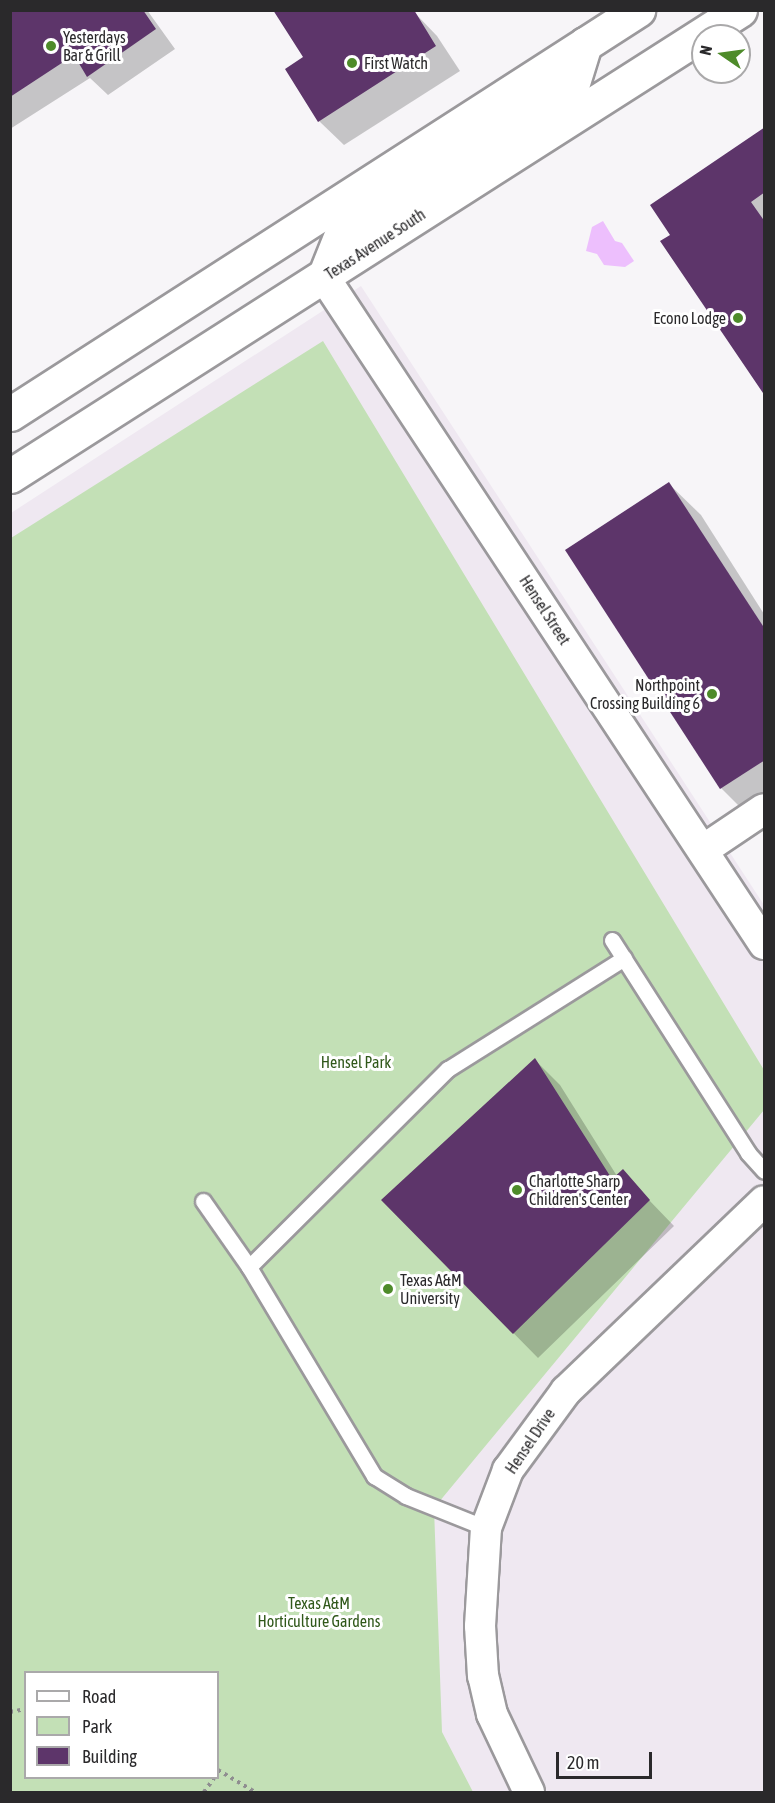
<!DOCTYPE html>
<style>
body{margin:0}
#map{position:relative;width:775px;height:1803px;overflow:hidden;background:#f7f5f8;font-family:"Asap Condensed",sans-serif}
div>[style]{position:absolute}
.built>*{inset:0;background:#efe8f1}
.green>*{inset:0;background:#c3e0b6}
.water>*{inset:0;background:#edbffd}
.shadow>*{inset:0;background:#0003}
.building>*{inset:0;background:#5d356a}
.path>*{height:4px;margin-top:-2px;transform-origin:0;background:repeating-linear-gradient(90deg,#8f8e90 0 3px,transparent 0 7.5px)}
.roads{filter:drop-shadow(2px 0 #9b999c) drop-shadow(-2px 0 #9b999c) drop-shadow(0 2px #9b999c) drop-shadow(0 -2px #9b999c)}
.lane>*{height:15px;margin:-7.5px;padding:0 7.5px;transform-origin:7.5px;border-radius:7.5px;background:#fff}
.street>*{height:30px;margin:-15px;padding:0 15px;transform-origin:15px;border-radius:15px;background:#fff}
.primary>*{height:33px;margin:-16.5px;padding:0 16.5px;transform-origin:16.5px;border-radius:16.5px;background:#fff}
.dots>*{width:16px;height:16px;translate:-50% -50%;box-sizing:border-box;border:3px solid #fff;border-radius:50%}
span{translate:-50% -50%;white-space:nowrap;text-align:center;line-height:1.15;-webkit-text-stroke:6px #fff;paint-order:stroke}
.poi-label{font-size:16px;color:#2a292b}
.left{translate:0 -50%;text-align:left}
.right{translate:-100% -50%;text-align:right}
.street-label{font-size:16px;color:#2a292b}
.park-label{font-size:16px;color:#30581a}
.frame{position:absolute;inset:0;border:12px solid #2a292b;pointer-events:none}
.legend{position:absolute;left:24px;top:1671px;width:195px;height:108px;box-sizing:border-box;background:#fff;border:2px solid #aaa9aa;margin:0;padding:8px 10px;list-style:none;font-size:18px;color:#2a292b}
.legend li{display:flex;align-items:center;gap:12px;height:30px}
.legend b{width:30px;border:2px solid #aaa9aa}
.north{position:absolute;left:691px;top:24px;width:60px;height:60px;box-sizing:border-box;background:#fff;border:2px solid #aaa9aa;border-radius:50%;rotate:283deg;font-size:16px;font-weight:700;line-height:24px;text-align:center;color:#2a292b}
.north::after{content:'';display:block;margin:auto;width:21px;height:27px;background:#4e8b2a;clip-path:polygon(50% 0,100% 100%,50% 72%,0 100%)}
.scale{position:absolute;left:556px;top:1752px;width:96px;height:27px;box-sizing:border-box;border:3px solid #2a292b;border-top:0;padding-left:8px;font-size:18px;line-height:21px;white-space:nowrap;color:#2a292b;-webkit-text-stroke:4px #fff;paint-order:stroke}
</style>
<div id="map">
<div class="built">
<i style="clip-path:polygon(evenodd,361px 286px,764px 905px,764px 1792px,11px 1792px,11px 513px,361px 286px,26px 1672px,218px 1672px,218px 1778px,26px 1778px,26px 1672px)"></i>
</div>
<div class="green">
<i style="clip-path:polygon(evenodd,323px 341px,764px 1070px,764px 1110px,434px 1508px,442px 1732px,473px 1792px,11px 1792px,11px 538px,323px 341px,26px 1672px,218px 1672px,218px 1778px,26px 1778px,26px 1672px)"></i>
</div>
<div class="water">
<i style="clip-path:polygon(603px 221px,615px 241px,622px 243px,634px 261px,625px 267px,604px 265px,597px 254px,586px 251px,592px 227px)"></i>
</div>
<div class="shadow">
<i style="clip-path:polygon(10px 10px,147px 10px,175px 49px,108px 95px,90px 78px,10px 129px)"></i>
<i style="clip-path:polygon(413px 11px,437px 36px,460px 71px,344px 145px,319px 121px)"></i>
<i style="clip-path:polygon(764px 128px,764px 393px,672px 235px)"></i>
<i style="clip-path:polygon(669px 484px,701px 515px,764px 614px,764px 811px,752px 819px,721px 788px)"></i>
<i style="clip-path:polygon(535px 1060px,560px 1085px,617px 1176px,622px 1172px,674px 1226px,538px 1358px,383px 1201px)"></i>
</div>
<div class="building">
<i style="clip-path:polygon(10px 10px,143px 10px,156px 29px,87px 77px,74px 55px,10px 97px)"></i>
<i style="clip-path:polygon(273px 10px,414px 10px,436px 46px,318px 122px,285px 69px,303px 57px)"></i>
<i style="clip-path:polygon(765px 127px,765px 192px,751px 202px,765px 222px,765px 396px,660px 241px,670px 235px,650px 205px)"></i>
<i style="clip-path:polygon(669px 482px,765px 629px,765px 760px,720px 789px,565px 550px)"></i>
<i style="clip-path:polygon(535px 1058px,612px 1179px,623px 1169px,650px 1200px,513px 1334px,381px 1200px)"></i>
</div>
<div class="path">
<i style="left:10px;top:1712px;width:16px;rotate:-11deg"></i>
<i style="left:218px;top:1770px;width:43px;rotate:30.7deg"></i>
<i style="left:204px;top:1792px;width:17px;rotate:-54deg"></i>
</div>
<div class="roads">
<div class="lane">
<i style="left:612px;top:940px;width:253px;rotate:57.4deg"></i>
<i style="left:748px;top:1153px;width:24px;rotate:48deg"></i>
<i style="left:203px;top:1201px;width:80px;rotate:55.1deg"></i>
<i style="left:249px;top:1267px;width:244px;rotate:59.1deg"></i>
<i style="left:374px;top:1476px;width:38px;rotate:32deg"></i>
<i style="left:406px;top:1496px;width:86px;rotate:21.8deg"></i>
<i style="left:249px;top:1267px;width:281px;rotate:-44.9deg"></i>
<i style="left:448px;top:1069px;width:208px;rotate:-32.2deg"></i>
</div>
<div class="street">
<i style="left:324px;top:277px;width:799px;rotate:56.59deg"></i>
<i style="left:703px;top:850px;width:73px;rotate:-33.9deg"></i>
<i style="left:529px;top:1792px;width:86px;rotate:-115.4deg"></i>
<i style="left:492px;top:1714px;width:39px;rotate:-103deg"></i>
<i style="left:483px;top:1676px;width:50px;rotate:-93.4deg"></i>
<i style="left:480px;top:1626px;width:98px;rotate:-86.5deg"></i>
<i style="left:486px;top:1528px;width:62px;rotate:-69.2deg"></i>
<i style="left:508px;top:1470px;width:98px;rotate:-53.7deg"></i>
<i style="left:566px;top:1391px;width:274px;rotate:-43.8deg"></i>
</div>
<div class="primary">
<i style="left:324px;top:277px;width:48px;rotate:-68.2deg"></i>
<i style="left:342px;top:232px;width:272px;rotate:-32.4deg"></i>
<i style="left:572px;top:86px;width:44px;rotate:-72.8deg"></i>
<i style="left:10px;top:414px;width:747px;rotate:-32.75deg"></i>
<i style="left:10px;top:476px;width:866px;rotate:-32.55deg"></i>
</div>
</div>
<div class="dots">
<i style="left:51px;top:46px;background:#4e8b2a"></i>
<i style="left:352px;top:63px;background:#4e8b2a"></i>
<i style="left:738px;top:318px;background:#4e8b2a"></i>
<i style="left:712px;top:694px;background:#4e8b2a"></i>
<i style="left:517px;top:1190px;background:#4e8b2a"></i>
<i style="left:388px;top:1289px;background:#4e8b2a"></i>
</div>
<div class="poi-label">
<span class="left" style="left:63px;top:46px">Yesterdays<br>Bar &amp; Grill</span>
<span class="left" style="left:364px;top:63px">First Watch</span>
<span class="right" style="left:726px;top:318px">Econo Lodge</span>
<span class="right" style="left:700px;top:694px">Northpoint<br>Crossing Building 6</span>
<span class="left" style="left:529px;top:1190px">Charlotte Sharp<br>Children's Center</span>
<span class="left" style="left:400px;top:1289px">Texas A&amp;M<br>University</span>
</div>
<div class="street-label">
<span style="left:375px;top:244px;rotate:-33deg">Texas Avenue South</span>
<span style="left:545px;top:610px;rotate:57deg">Hensel Street</span>
<span style="left:530px;top:1441px;rotate:-56deg">Hensel Drive</span>
</div>
<div class="park-label">
<span style="left:356px;top:1062px">Hensel Park</span>
<span style="left:319px;top:1612px">Texas A&amp;M<br>Horticulture Gardens</span>
</div>
<div class="frame"></div>
<ul class="legend">
<li><b style="height:8px;background:#fff"></b>Road</li>
<li><b style="height:16px;background:#c3e0b6"></b>Park</li>
<li><b style="height:16px;background:#5d356a"></b>Building</li>
</ul>
<div class="north">N</div>
<div class="scale">20 m</div>
</div>
